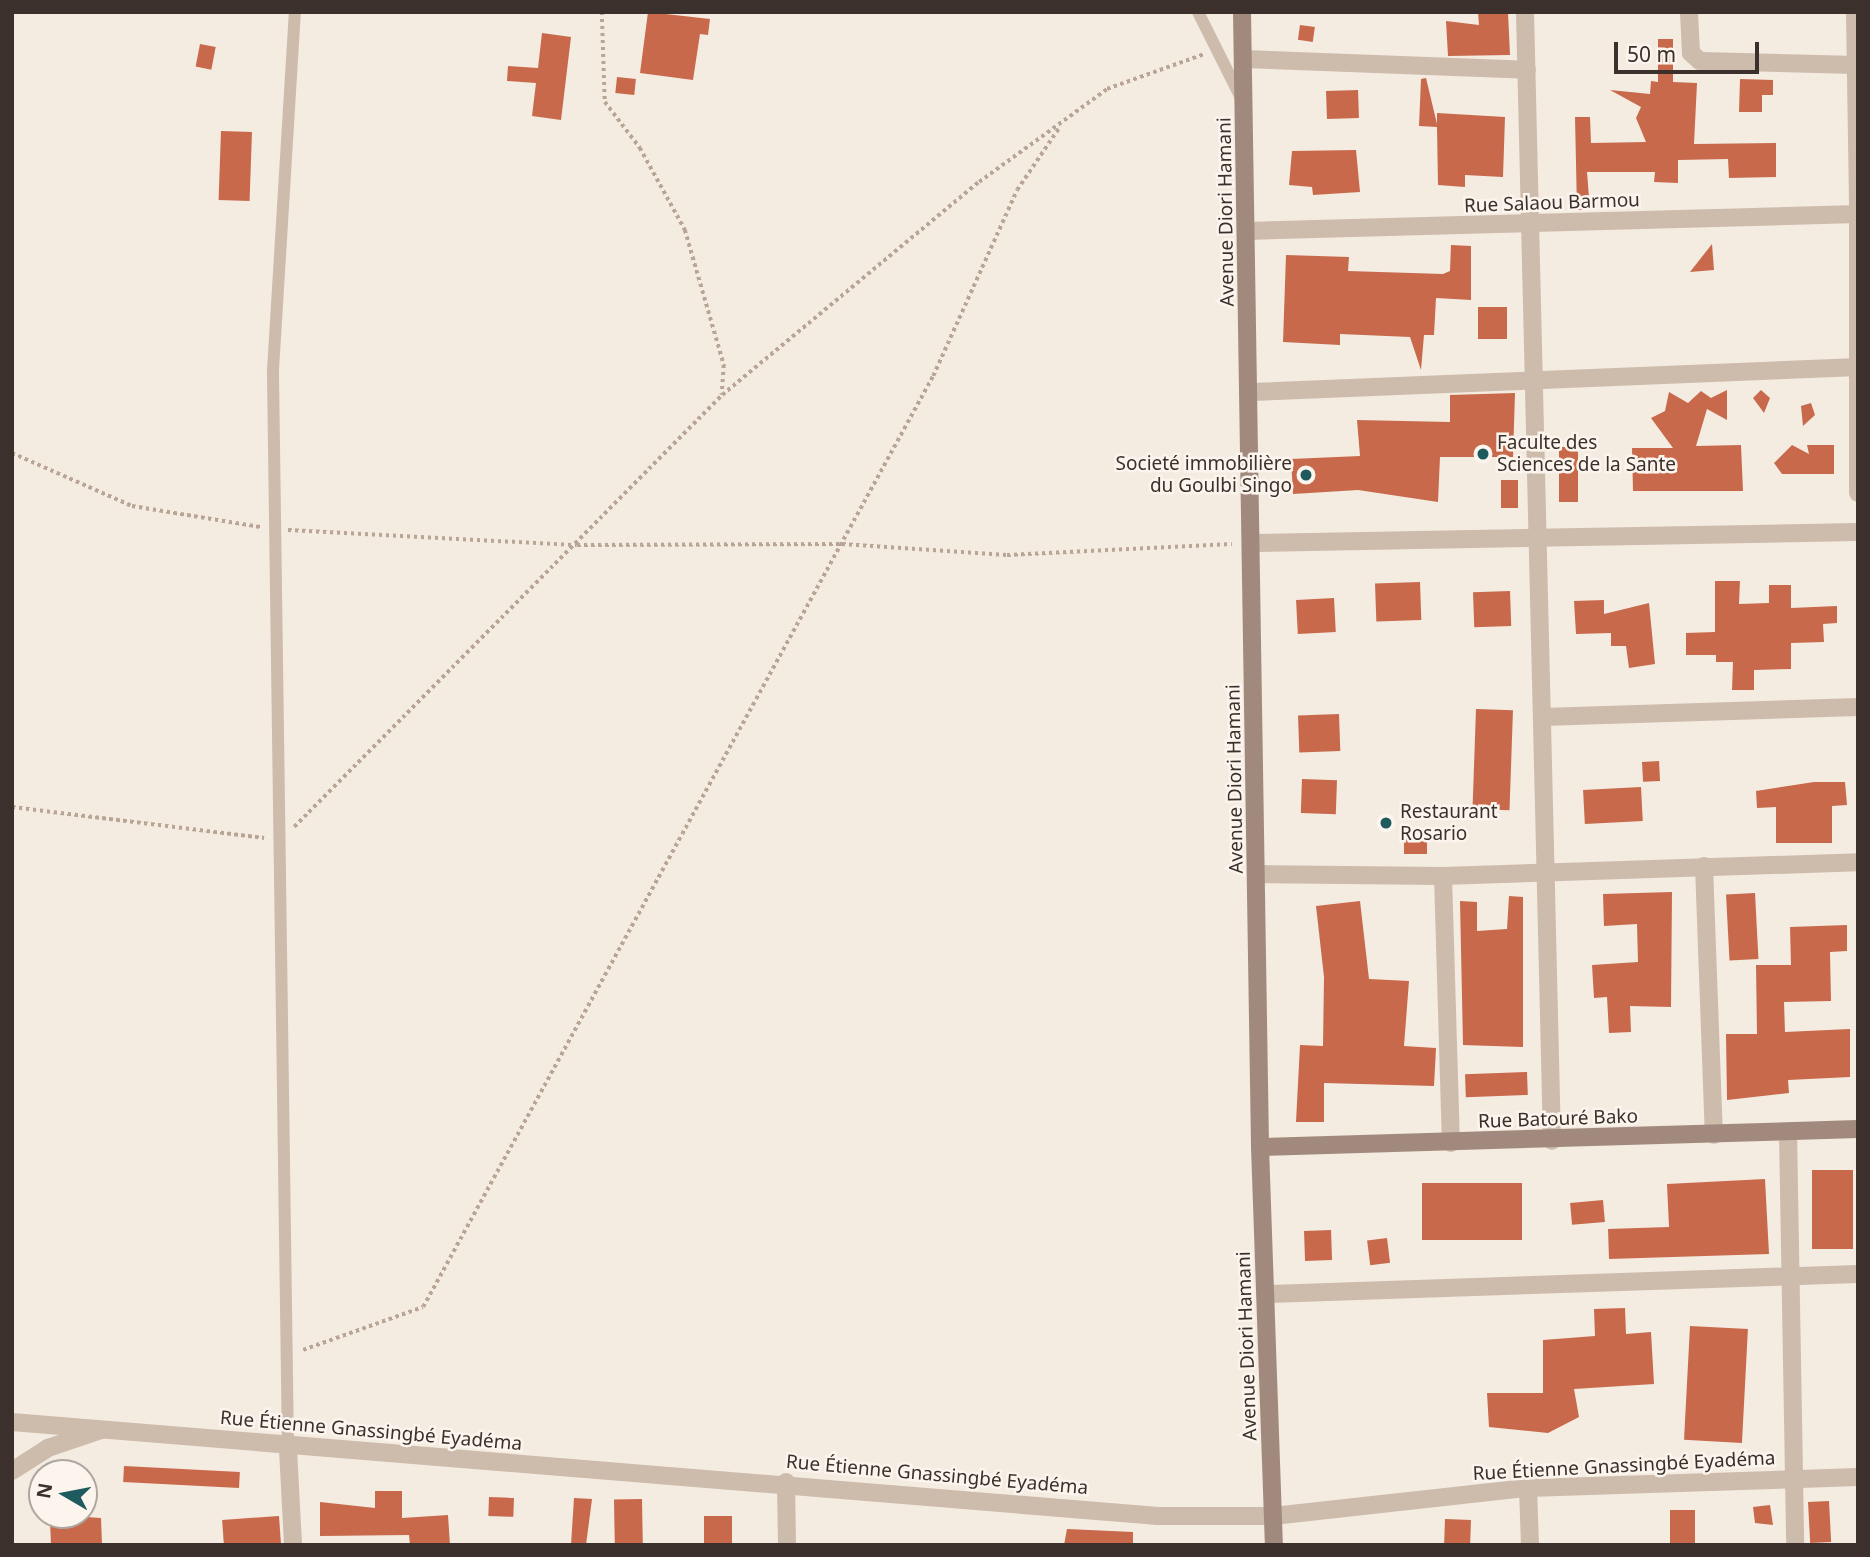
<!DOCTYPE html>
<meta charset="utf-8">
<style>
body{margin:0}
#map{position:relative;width:1870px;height:1557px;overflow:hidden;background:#f4ebe1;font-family:"Noto Sans",sans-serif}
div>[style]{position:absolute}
.building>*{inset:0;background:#c8694b;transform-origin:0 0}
.path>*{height:3.5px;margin-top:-1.75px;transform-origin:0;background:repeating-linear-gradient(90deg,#b9a596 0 3.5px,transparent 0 7px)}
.lane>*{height:12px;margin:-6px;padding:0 6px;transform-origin:6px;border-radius:6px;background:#cdbbac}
.street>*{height:18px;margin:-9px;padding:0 9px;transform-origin:9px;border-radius:9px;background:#cdbbac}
.secondary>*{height:18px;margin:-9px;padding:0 9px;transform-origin:9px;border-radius:9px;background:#a18a7d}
.dots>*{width:19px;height:19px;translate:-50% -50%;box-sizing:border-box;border:4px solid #fbf5ee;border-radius:50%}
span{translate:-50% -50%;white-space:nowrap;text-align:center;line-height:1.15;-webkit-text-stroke:5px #fbf5ee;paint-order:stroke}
.street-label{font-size:19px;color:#3b302b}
.poi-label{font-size:19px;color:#3b302b}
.left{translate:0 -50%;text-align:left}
.right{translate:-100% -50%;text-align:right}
.frame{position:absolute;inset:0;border:14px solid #3b302b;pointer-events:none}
.north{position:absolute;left:28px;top:1459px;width:70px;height:70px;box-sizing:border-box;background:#fbf5ee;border:2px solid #aea6a0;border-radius:50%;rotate:280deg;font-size:19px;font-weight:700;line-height:28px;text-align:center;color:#3b302b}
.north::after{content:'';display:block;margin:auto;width:24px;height:32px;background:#1f5a5e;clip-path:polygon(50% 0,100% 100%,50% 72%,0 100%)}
.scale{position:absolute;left:1614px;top:42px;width:145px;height:32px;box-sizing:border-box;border:4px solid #3b302b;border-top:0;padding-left:9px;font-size:21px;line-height:24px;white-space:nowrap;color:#3b302b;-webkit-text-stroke:5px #fbf5ee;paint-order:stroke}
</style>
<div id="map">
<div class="building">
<i style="clip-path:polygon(648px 12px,710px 19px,708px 35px,700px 34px,693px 80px,640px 73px)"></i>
<i style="clip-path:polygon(1478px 12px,1508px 12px,1510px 55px,1448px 56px,1446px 21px,1479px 25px)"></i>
<i style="left:1300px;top:25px;width:15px;height:15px;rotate:8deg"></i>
<i style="clip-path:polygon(542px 33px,571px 37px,561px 120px,532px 116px,536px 83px,507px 81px,508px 66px,538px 68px)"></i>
<i style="clip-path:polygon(1658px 39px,1673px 39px,1673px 82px,1697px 83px,1694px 144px,1776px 143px,1776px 177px,1729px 178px,1728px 159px,1678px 160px,1678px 183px,1654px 182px,1655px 172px,1587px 172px,1590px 210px,1577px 210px,1575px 117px,1590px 117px,1591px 143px,1646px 142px,1636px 118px,1641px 107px,1610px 90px,1650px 94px,1651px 81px,1658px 82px)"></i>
<i style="left:200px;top:44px;width:16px;height:23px;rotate:11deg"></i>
<i style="left:617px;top:77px;width:19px;height:16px;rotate:6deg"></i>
<i style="clip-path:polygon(1426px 78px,1437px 124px,1437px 113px,1505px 117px,1503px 177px,1465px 175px,1465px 187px,1438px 185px,1437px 127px,1419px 126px,1421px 79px)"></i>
<i style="clip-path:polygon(1740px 79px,1773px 80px,1773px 95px,1762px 95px,1762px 112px,1739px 112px)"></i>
<i style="left:1358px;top:90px;width:28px;height:32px;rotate:88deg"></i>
<i style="left:221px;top:131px;width:31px;height:69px;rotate:2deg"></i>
<i style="clip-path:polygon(1356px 150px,1360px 192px,1313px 195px,1312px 187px,1289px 185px,1292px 151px)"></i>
<i style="clip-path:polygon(1712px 244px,1714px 270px,1690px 272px)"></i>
<i style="clip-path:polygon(1451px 245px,1471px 246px,1471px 300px,1436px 298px,1434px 335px,1424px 335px,1421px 370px,1410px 337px,1340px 334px,1340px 345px,1283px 342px,1286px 255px,1349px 257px,1348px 271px,1443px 274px,1450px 271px)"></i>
<i style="left:1507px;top:307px;width:32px;height:29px;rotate:90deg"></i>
<i style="clip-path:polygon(1727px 390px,1727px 420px,1707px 409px,1696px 446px,1741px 445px,1743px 491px,1633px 491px,1632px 448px,1673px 448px,1651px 418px,1665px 411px,1669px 392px,1688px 403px,1701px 391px,1711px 398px)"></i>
<i style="clip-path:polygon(1761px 390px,1770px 398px,1764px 413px,1753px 398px)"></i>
<i style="clip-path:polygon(1515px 393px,1513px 457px,1440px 457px,1438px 502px,1358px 490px,1293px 494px,1291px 459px,1360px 456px,1357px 420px,1450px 422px,1450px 395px)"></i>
<i style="clip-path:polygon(1811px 403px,1815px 415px,1803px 426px,1801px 406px)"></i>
<i style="clip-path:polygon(1792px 445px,1809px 454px,1807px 445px,1834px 445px,1834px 474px,1782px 474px,1774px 463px)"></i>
<i style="left:1559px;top:447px;width:19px;height:55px"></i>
<i style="left:1501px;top:480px;width:17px;height:28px"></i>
<i style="clip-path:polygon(1715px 581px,1740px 581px,1739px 604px,1769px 603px,1769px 585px,1791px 585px,1791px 608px,1837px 606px,1837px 623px,1823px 624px,1824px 642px,1791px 643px,1791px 669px,1754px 670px,1754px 690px,1732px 690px,1733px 662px,1716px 662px,1716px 655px,1686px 655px,1686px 633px,1715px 632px)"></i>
<i style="left:1420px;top:582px;width:38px;height:45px;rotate:88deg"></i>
<i style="left:1510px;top:591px;width:35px;height:37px;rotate:88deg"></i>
<i style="left:1334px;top:598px;width:34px;height:38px;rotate:87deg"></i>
<i style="clip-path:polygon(1604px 600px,1604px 614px,1649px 603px,1655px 664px,1629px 668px,1626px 646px,1611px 646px,1611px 633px,1576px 634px,1574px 601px)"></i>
<i style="left:1476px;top:709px;width:37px;height:100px;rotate:2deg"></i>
<i style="left:1339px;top:714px;width:37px;height:41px;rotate:88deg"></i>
<i style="left:1659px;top:761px;width:20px;height:17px;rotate:87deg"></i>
<i style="left:1302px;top:779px;width:35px;height:34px;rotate:2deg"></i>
<i style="clip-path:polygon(1814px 782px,1845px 782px,1847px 805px,1832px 806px,1832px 843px,1776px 843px,1776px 807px,1757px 808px,1756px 791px)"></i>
<i style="left:1641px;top:787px;width:34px;height:58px;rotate:87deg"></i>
<i style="left:1404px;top:838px;width:23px;height:16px"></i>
<i style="clip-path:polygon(1672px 892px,1671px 1007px,1630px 1006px,1631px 1032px,1609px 1033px,1607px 997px,1594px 998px,1592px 965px,1638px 962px,1637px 924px,1604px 926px,1603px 894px)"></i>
<i style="left:1755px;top:893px;width:66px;height:29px;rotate:87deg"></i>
<i style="clip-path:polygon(1509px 896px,1523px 897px,1523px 1047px,1463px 1045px,1460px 901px,1477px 902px,1477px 931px,1507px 929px)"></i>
<i style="clip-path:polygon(1360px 901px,1369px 979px,1409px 981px,1404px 1046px,1436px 1048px,1434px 1086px,1324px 1083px,1324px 1122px,1296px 1122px,1300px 1045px,1323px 1046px,1324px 977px,1316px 906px)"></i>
<i style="clip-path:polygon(1847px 925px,1847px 951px,1830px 952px,1831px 1001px,1784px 1002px,1785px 1032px,1850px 1029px,1850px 1077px,1788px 1080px,1789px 1093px,1727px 1100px,1726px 1034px,1757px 1034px,1756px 965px,1791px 965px,1790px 927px)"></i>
<i style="left:1527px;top:1072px;width:23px;height:62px;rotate:88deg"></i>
<i style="left:1812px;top:1170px;width:41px;height:79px"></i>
<i style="clip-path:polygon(1765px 1179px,1769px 1254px,1609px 1259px,1608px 1229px,1669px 1227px,1667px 1184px)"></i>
<i style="left:1522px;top:1183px;width:57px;height:100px;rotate:90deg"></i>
<i style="left:1603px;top:1200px;width:22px;height:33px;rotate:85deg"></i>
<i style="left:1331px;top:1230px;width:30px;height:27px;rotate:88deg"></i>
<i style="left:1387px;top:1238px;width:25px;height:20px;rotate:83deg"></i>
<i style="clip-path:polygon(1625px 1308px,1626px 1334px,1651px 1332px,1654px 1384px,1574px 1389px,1579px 1417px,1548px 1433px,1489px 1427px,1487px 1393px,1543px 1393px,1543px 1340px,1595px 1336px,1594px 1309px)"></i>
<i style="left:1690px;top:1326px;width:58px;height:114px;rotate:3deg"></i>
<i style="left:124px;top:1466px;width:116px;height:16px;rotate:3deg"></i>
<i style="clip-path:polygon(375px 1491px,402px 1491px,402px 1518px,448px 1515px,450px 1545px,410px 1545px,409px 1535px,320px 1536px,320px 1502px,375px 1508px)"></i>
<i style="left:489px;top:1497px;width:25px;height:19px;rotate:2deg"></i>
<i style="clip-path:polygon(574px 1498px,592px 1499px,586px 1545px,571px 1545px)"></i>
<i style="left:642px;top:1499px;width:46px;height:28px;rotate:89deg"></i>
<i style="left:1829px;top:1501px;width:41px;height:21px;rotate:87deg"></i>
<i style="clip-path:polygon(1770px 1505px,1773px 1525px,1755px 1523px,1753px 1507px)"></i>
<i style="left:1670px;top:1510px;width:25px;height:35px"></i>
<i style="clip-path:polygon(58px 1515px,101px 1518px,102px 1545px,51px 1545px,50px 1520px)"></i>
<i style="left:279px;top:1516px;width:29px;height:57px;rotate:86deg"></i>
<i style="left:704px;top:1516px;width:28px;height:29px"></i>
<i style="left:1445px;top:1519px;width:26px;height:24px;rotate:2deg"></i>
<i style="clip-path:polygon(1067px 1529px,1133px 1532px,1133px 1545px,1064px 1545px)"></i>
</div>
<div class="path">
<i style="left:602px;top:12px;width:90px;rotate:88.1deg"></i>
<i style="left:605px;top:102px;width:58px;rotate:52.7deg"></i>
<i style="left:640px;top:148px;width:94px;rotate:61.2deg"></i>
<i style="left:685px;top:230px;width:141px;rotate:73.9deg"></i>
<i style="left:724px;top:365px;width:30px;rotate:94deg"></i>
<i style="left:12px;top:453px;width:131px;rotate:23.8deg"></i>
<i style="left:132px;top:506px;width:130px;rotate:9.3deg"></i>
<i style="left:288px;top:530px;width:289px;rotate:3deg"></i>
<i style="left:577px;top:545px;width:265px;rotate:-0.2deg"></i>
<i style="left:842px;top:544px;width:165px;rotate:3.8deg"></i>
<i style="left:1007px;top:555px;width:225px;rotate:-2.8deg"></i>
<i style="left:12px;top:807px;width:254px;rotate:7deg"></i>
<i style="left:294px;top:827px;width:608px;rotate:-45.27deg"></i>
<i style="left:722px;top:395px;width:334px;rotate:-39.7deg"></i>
<i style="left:979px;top:182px;width:158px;rotate:-36deg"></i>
<i style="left:1107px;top:89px;width:103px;rotate:-19.8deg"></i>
<i style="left:303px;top:1350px;width:127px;rotate:-19.7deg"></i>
<i style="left:423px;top:1307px;width:1062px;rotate:-61.29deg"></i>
<i style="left:933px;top:376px;width:204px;rotate:-65.7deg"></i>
<i style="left:1017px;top:190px;width:75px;rotate:-55.9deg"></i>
</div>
<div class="lane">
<i style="left:1198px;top:12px;width:96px;rotate:63.4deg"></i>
<i style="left:288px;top:1449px;width:1079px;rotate:-90.8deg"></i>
<i style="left:273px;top:370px;width:359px;rotate:-86.5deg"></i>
</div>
<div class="street">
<i style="left:1525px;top:12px;width:1129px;rotate:88.63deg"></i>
<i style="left:1689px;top:12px;width:41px;rotate:87.2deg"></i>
<i style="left:1691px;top:53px;width:12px;rotate:42deg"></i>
<i style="left:1700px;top:61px;width:156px;rotate:1.5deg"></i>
<i style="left:1855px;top:12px;width:195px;rotate:89.1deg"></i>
<i style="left:1244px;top:59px;width:283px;rotate:2.2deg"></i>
<i style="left:1858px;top:224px;width:269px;rotate:90deg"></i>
<i style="left:1247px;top:231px;width:611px;rotate:-1.59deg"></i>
<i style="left:1251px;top:392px;width:608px;rotate:-2.36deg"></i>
<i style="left:1252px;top:543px;width:606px;rotate:-1.04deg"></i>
<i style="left:1542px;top:717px;width:316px;rotate:-1.8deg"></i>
<i style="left:1704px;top:866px;width:269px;rotate:87.9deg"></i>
<i style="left:1257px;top:874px;width:186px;rotate:0.6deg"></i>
<i style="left:1443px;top:876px;width:415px;rotate:-1.9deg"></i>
<i style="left:1443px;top:876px;width:267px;rotate:88.3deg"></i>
<i style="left:1788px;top:1132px;width:413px;rotate:89deg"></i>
<i style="left:1267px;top:1294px;width:591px;rotate:-1.94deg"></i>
<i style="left:12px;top:1422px;width:1150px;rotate:4.69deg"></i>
<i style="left:1158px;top:1516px;width:115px"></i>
<i style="left:1273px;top:1516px;width:257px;rotate:-6.3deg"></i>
<i style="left:1528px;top:1488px;width:330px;rotate:-1.9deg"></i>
<i style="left:288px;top:1449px;width:96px;rotate:87deg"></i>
<i style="left:12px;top:1471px;width:43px;rotate:-32.6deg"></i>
<i style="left:48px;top:1448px;width:56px;rotate:-18.8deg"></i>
<i style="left:786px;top:1482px;width:63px;rotate:89.1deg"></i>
<i style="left:1528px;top:1488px;width:57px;rotate:88deg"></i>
</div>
<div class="secondary">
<i style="left:1242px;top:12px;width:1135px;rotate:89.09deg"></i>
<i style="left:1260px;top:1147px;width:398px;rotate:88deg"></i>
<i style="left:1260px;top:1147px;width:598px;rotate:-1.72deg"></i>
</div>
<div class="dots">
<i style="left:1483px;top:454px;background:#1f5a5e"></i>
<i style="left:1306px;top:475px;background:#1f5a5e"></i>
<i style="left:1386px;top:823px;background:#1f5a5e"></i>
</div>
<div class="street-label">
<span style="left:1552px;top:203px;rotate:-2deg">Rue Salaou Barmou</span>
<span style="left:1226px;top:212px;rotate:-91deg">Avenue Diori Hamani</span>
<span style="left:1235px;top:779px;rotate:-91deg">Avenue Diori Hamani</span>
<span style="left:1558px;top:1119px;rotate:-2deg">Rue Batouré Bako</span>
<span style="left:1247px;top:1346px;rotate:-92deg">Avenue Diori Hamani</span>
<span style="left:371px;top:1431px;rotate:5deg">Rue Étienne Gnassingbé Eyadéma</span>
<span style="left:1624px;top:1466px;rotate:-3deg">Rue Étienne Gnassingbé Eyadéma</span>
<span style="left:937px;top:1475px;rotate:5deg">Rue Étienne Gnassingbé Eyadéma</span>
</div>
<div class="poi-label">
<span class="left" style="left:1497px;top:454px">Faculte des<br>Sciences de la Sante</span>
<span class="right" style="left:1292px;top:475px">Societé immobilière<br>du Goulbi Singo</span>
<span class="left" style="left:1400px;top:823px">Restaurant<br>Rosario</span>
</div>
<div class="frame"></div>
<div class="north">N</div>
<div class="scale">50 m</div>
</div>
